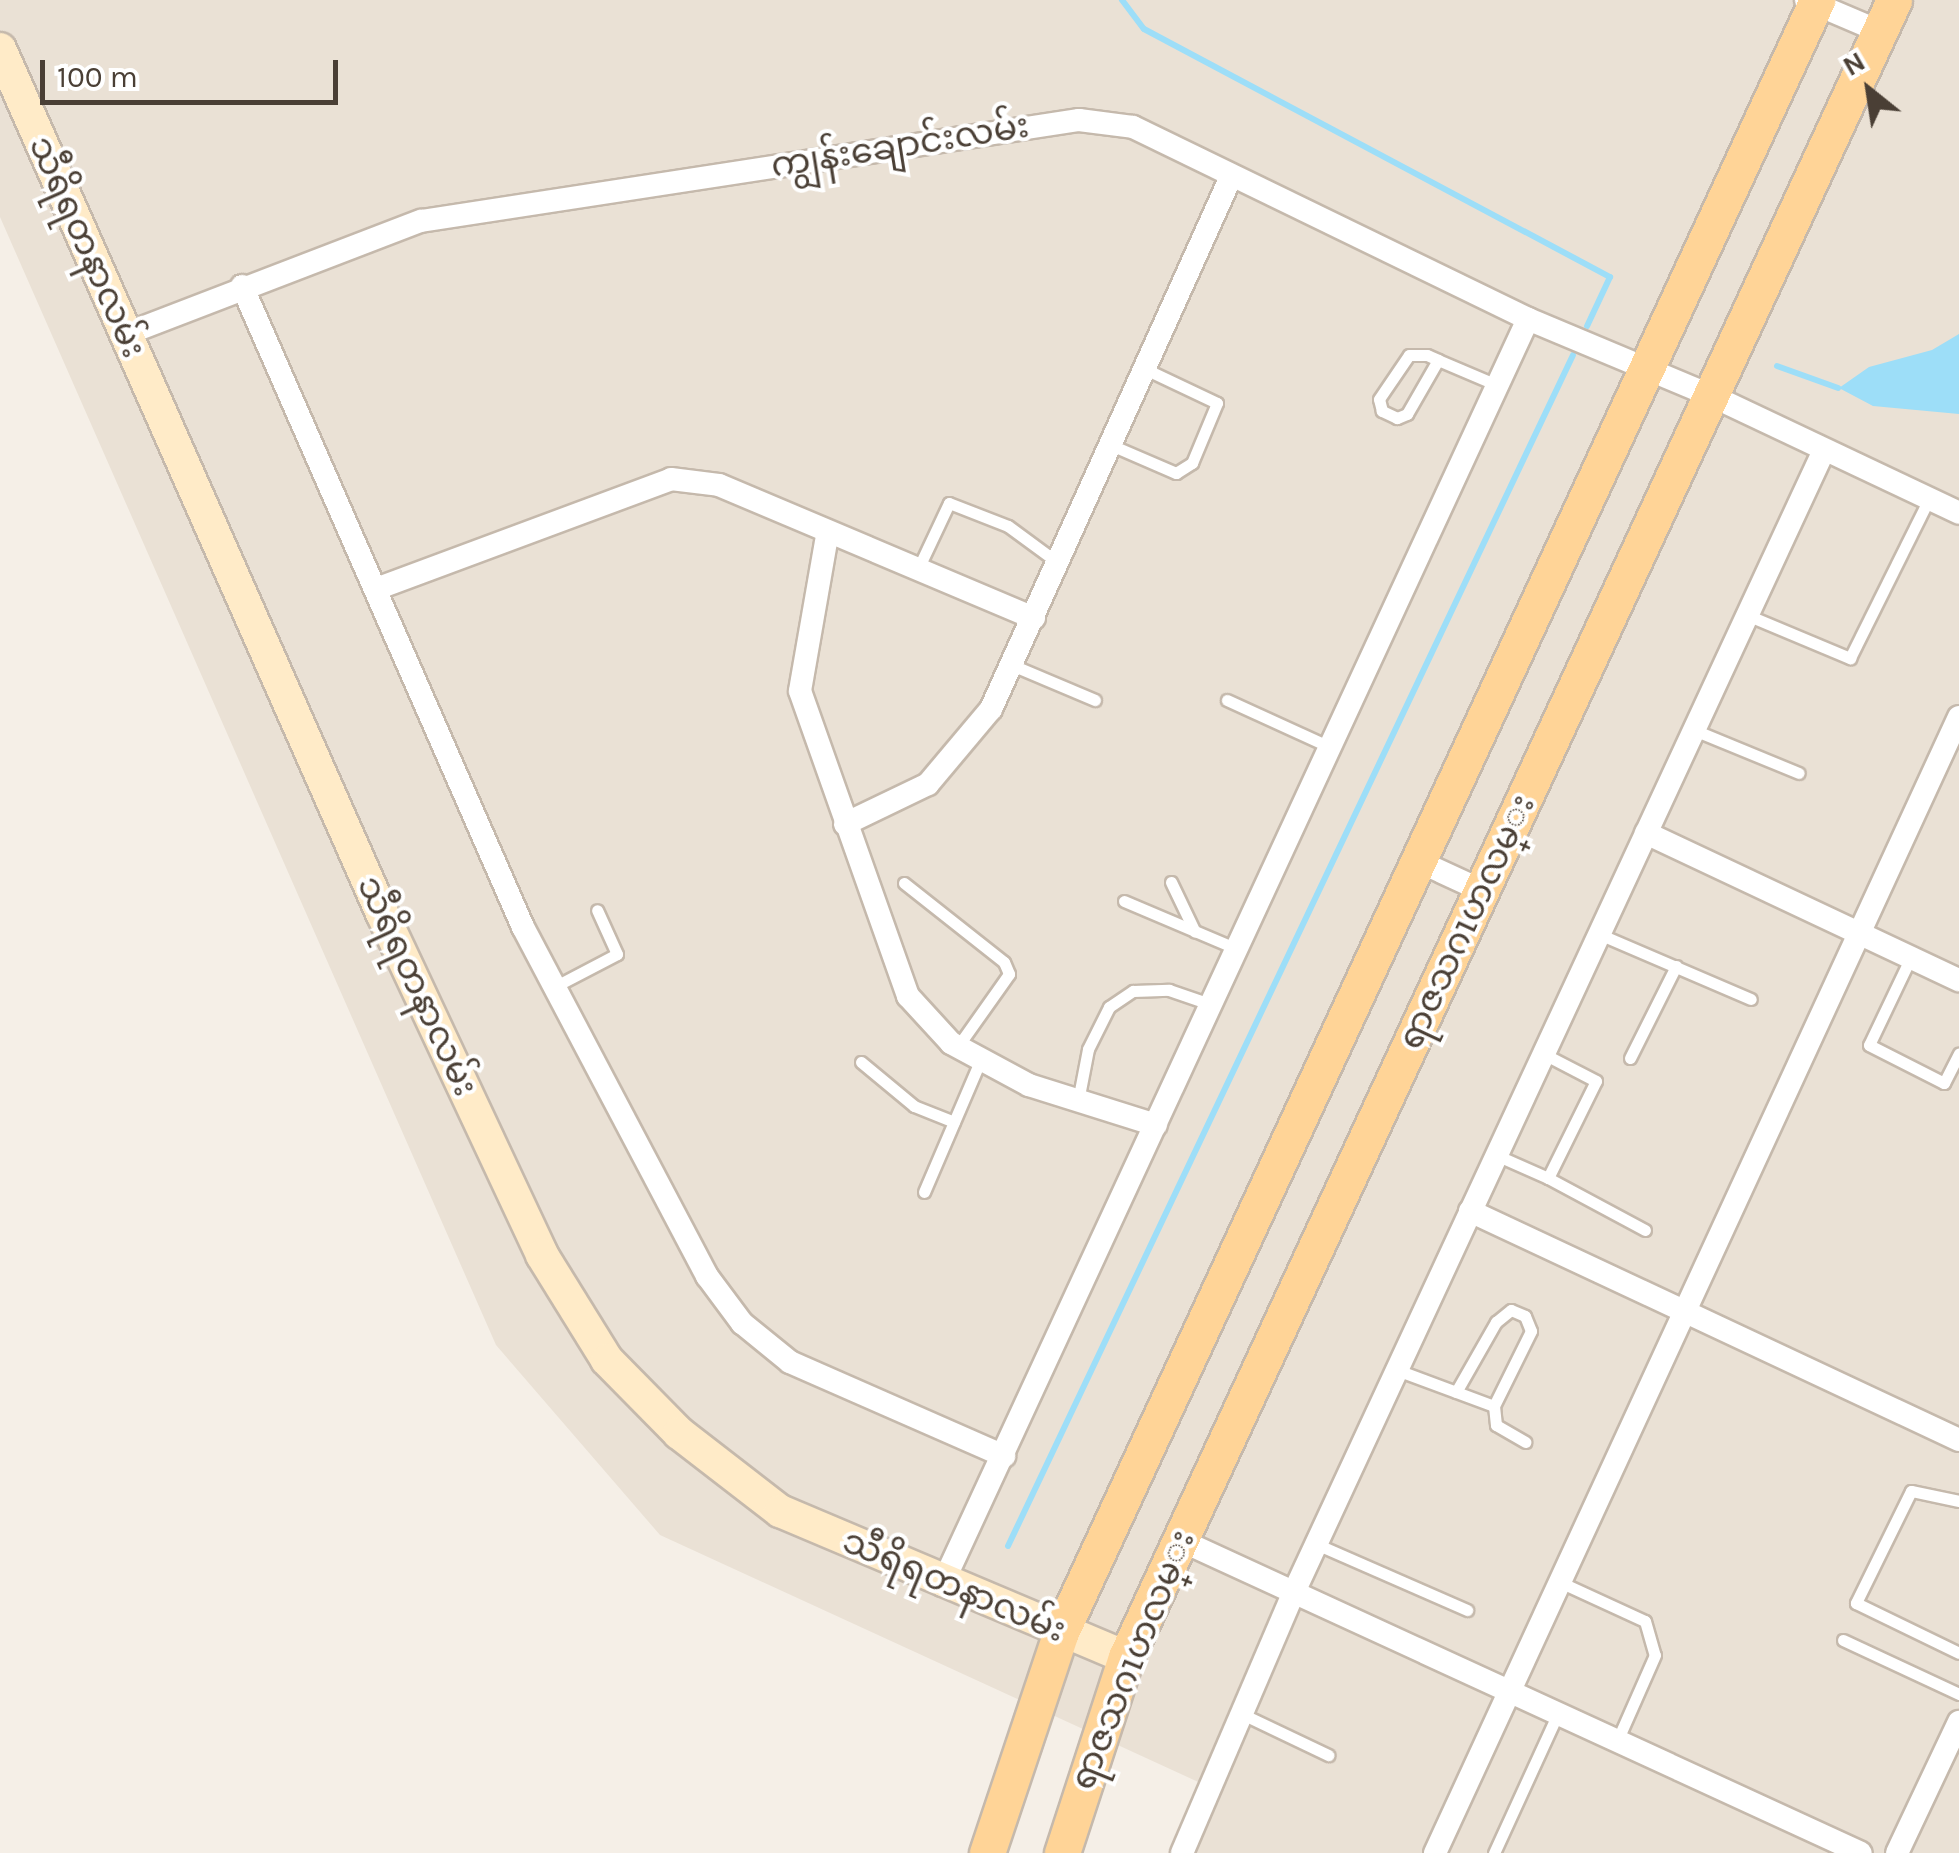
<!DOCTYPE html>
<meta charset="utf-8">
<style>
body{margin:0}
#map{position:relative;width:1959px;height:1853px;overflow:hidden;background:#f5efe7;font-family:Karla,"Noto Sans Myanmar",sans-serif}
div>[style]{position:absolute}
.residential>*{inset:0;background:#eae1d5}
.water>*{inset:0;background:#9ddef8}
.stream>*{height:6px;margin:-3px;padding:0 3px;transform-origin:3px;border-radius:3px;background:#9ddef8}
.roads{filter:drop-shadow(2px 0 #c5b9ac) drop-shadow(-2px 0 #c5b9ac) drop-shadow(0 2px #c5b9ac) drop-shadow(0 -2px #c5b9ac)}
.service>*{height:11px;margin:-5.5px;padding:0 5.5px;transform-origin:5.5px;border-radius:5.5px;background:#fff}
.minor>*{height:22px;margin:-11px;padding:0 11px;transform-origin:11px;border-radius:11px;background:#fff}
.secondary>*{height:32px;margin:-16px;padding:0 16px;transform-origin:16px;border-radius:16px;background:#ffebc8}
.primary>*{height:35px;margin:-17.5px;padding:0 17.5px;transform-origin:17.5px;border-radius:17.5px;background:#ffd497}
span{translate:-50% -50%;white-space:nowrap;text-align:center;line-height:1.15;-webkit-text-stroke:8px #fff;paint-order:stroke}
.street-label{font-size:35px;color:#4a3f35}
.north{position:absolute;left:1819px;top:40px;width:100px;height:100px;-webkit-text-stroke:8px #fff;paint-order:stroke;rotate:330deg;font-size:28px;font-weight:700;line-height:40px;text-align:center;color:#4a3f35}
.north::after{content:'';display:block;margin:auto;width:35px;height:45px;background:#4a3f35;clip-path:polygon(50% 0,100% 100%,50% 72%,0 100%)}
.scale{position:absolute;left:40px;top:60px;width:298px;height:45px;box-sizing:border-box;border:5px solid #4a3f35;border-top:0;padding-left:12px;font-size:30px;line-height:35px;white-space:nowrap;color:#4a3f35;-webkit-text-stroke:8px #fff;paint-order:stroke}
</style>
<div id="map">
<div class="residential">
<i style="clip-path:polygon(0 0,1959px 0,1959px 1853px,1184px 1853px,1207px 1786px,660px 1535px,496px 1345px,0 217px)"></i>
</div>
<div class="water">
<i style="clip-path:polygon(1959px 334px,1959px 414px,1873px 406px,1839px 388px,1869px 367px,1932px 350px)"></i>
</div>
<div class="stream">
<i style="left:1122px;top:0;width:36px;rotate:53deg"></i>
<i style="left:1144px;top:29px;width:528px;rotate:28.02deg"></i>
<i style="left:1610px;top:277px;width:54px;rotate:115.1deg"></i>
<i style="left:1777px;top:366px;width:65px;rotate:19.8deg"></i>
<i style="left:1008px;top:1546px;width:1318px;rotate:-64.62deg"></i>
</div>
<div class="roads">
<div class="service">
<i style="left:1438px;top:360px;width:62px;rotate:119.9deg"></i>
<i style="left:1407px;top:414px;width:11px;rotate:158deg"></i>
<i style="left:1397px;top:418px;width:17px;rotate:-155deg"></i>
<i style="left:1382px;top:411px;width:12px;rotate:-104deg"></i>
<i style="left:1379px;top:399px;width:53px;rotate:-55.7deg"></i>
<i style="left:1409px;top:355px;width:18px"></i>
<i style="left:1427px;top:355px;width:12px;rotate:24deg"></i>
<i style="left:1438px;top:360px;width:64px;rotate:23deg"></i>
<i style="left:1111px;top:445px;width:71px;rotate:23.3deg"></i>
<i style="left:1176px;top:473px;width:19px;rotate:-32deg"></i>
<i style="left:1192px;top:463px;width:65px;rotate:-67.4deg"></i>
<i style="left:1217px;top:403px;width:80px;rotate:-154.7deg"></i>
<i style="left:917px;top:571px;width:75px;rotate:-64.8deg"></i>
<i style="left:949px;top:503px;width:63px;rotate:21.3deg"></i>
<i style="left:1008px;top:526px;width:61px;rotate:36.3deg"></i>
<i style="left:1747px;top:615px;width:112px;rotate:22.7deg"></i>
<i style="left:1850px;top:658px;width:178px;rotate:-63.6deg"></i>
<i style="left:1012px;top:665px;width:90px;rotate:22.9deg"></i>
<i style="left:1227px;top:700px;width:113px;rotate:24.5deg"></i>
<i style="left:1694px;top:730px;width:113px;rotate:22.3deg"></i>
<i style="left:1171px;top:882px;width:55px;rotate:64.4deg"></i>
<i style="left:904px;top:883px;width:127px;rotate:38.3deg"></i>
<i style="left:1004px;top:962px;width:13px;rotate:67deg"></i>
<i style="left:1009px;top:974px;width:88px;rotate:125.3deg"></i>
<i style="left:1124px;top:901px;width:123px;rotate:23deg"></i>
<i style="left:1599px;top:934px;width:165px;rotate:23.2deg"></i>
<i style="left:1910px;top:959px;width:95px;rotate:115.5deg"></i>
<i style="left:1869px;top:1045px;width:84px;rotate:26.9deg"></i>
<i style="left:1944px;top:1083px;width:33px;rotate:-63deg"></i>
<i style="left:554px;top:987px;width:71px;rotate:-27.6deg"></i>
<i style="left:617px;top:954px;width:48px;rotate:-114.4deg"></i>
<i style="left:1630px;top:1058px;width:103px;rotate:-63.4deg"></i>
<i style="left:861px;top:1062px;width:69px;rotate:39.7deg"></i>
<i style="left:914px;top:1106px;width:43px;rotate:21.8deg"></i>
<i style="left:1078px;top:1101px;width:53px;rotate:-79.1deg"></i>
<i style="left:1088px;top:1049px;width:47px;rotate:-63.4deg"></i>
<i style="left:1109px;top:1007px;width:29px;rotate:-34deg"></i>
<i style="left:1133px;top:991px;width:36px;rotate:-2deg"></i>
<i style="left:1169px;top:990px;width:37px;rotate:19deg"></i>
<i style="left:1496px;top:1155px;width:57px;rotate:23.9deg"></i>
<i style="left:1548px;top:1178px;width:108px;rotate:-63.7deg"></i>
<i style="left:1596px;top:1081px;width:59px;rotate:-152.6deg"></i>
<i style="left:1548px;top:1178px;width:110px;rotate:28.2deg"></i>
<i style="left:924px;top:1192px;width:145px;rotate:-66.8deg"></i>
<i style="left:1397px;top:1370px;width:103px;rotate:20.4deg"></i>
<i style="left:1494px;top:1406px;width:19px;rotate:84deg"></i>
<i style="left:1496px;top:1425px;width:34px;rotate:30deg"></i>
<i style="left:1456px;top:1392px;width:81px;rotate:-60.3deg"></i>
<i style="left:1496px;top:1322px;width:19px;rotate:-39deg"></i>
<i style="left:1511px;top:1310px;width:15px;rotate:23deg"></i>
<i style="left:1525px;top:1316px;width:16px;rotate:68deg"></i>
<i style="left:1531px;top:1331px;width:84px;rotate:116.3deg"></i>
<i style="left:1959px;top:1501px;width:49px;rotate:-168.2deg"></i>
<i style="left:1911px;top:1491px;width:125px;rotate:116.2deg"></i>
<i style="left:1856px;top:1603px;width:114px;rotate:25.9deg"></i>
<i style="left:1316px;top:1544px;width:165px;rotate:23.6deg"></i>
<i style="left:1562px;top:1583px;width:91px;rotate:24.6deg"></i>
<i style="left:1645px;top:1621px;width:35px;rotate:74deg"></i>
<i style="left:1655px;top:1655px;width:94px;rotate:113.8deg"></i>
<i style="left:1843px;top:1640px;width:128px;rotate:25deg"></i>
<i style="left:1240px;top:1713px;width:98px;rotate:25.5deg"></i>
<i style="left:1494px;top:1853px;width:154px;rotate:-65.4deg"></i>
</div>
<div class="minor">
<i style="left:1806px;top:0;width:82px;rotate:23.1deg"></i>
<i style="left:242px;top:286px;width:700px;rotate:66.33deg"></i>
<i style="left:523px;top:927px;width:395px;rotate:62.2deg"></i>
<i style="left:707px;top:1276px;width:59px;rotate:53.3deg"></i>
<i style="left:742px;top:1323px;width:62px;rotate:39.1deg"></i>
<i style="left:790px;top:1362px;width:234px;rotate:23.7deg"></i>
<i style="left:126px;top:334px;width:316px;rotate:-21deg"></i>
<i style="left:421px;top:221px;width:666px;rotate:-8.73deg"></i>
<i style="left:1079px;top:120px;width:54px;rotate:7.4deg"></i>
<i style="left:1133px;top:127px;width:439px;rotate:25.9deg"></i>
<i style="left:1528px;top:319px;width:199px;rotate:22.7deg"></i>
<i style="left:1712px;top:396px;width:273px;rotate:25.3deg"></i>
<i style="left:827px;top:536px;width:157px;rotate:99.9deg"></i>
<i style="left:800px;top:691px;width:324px;rotate:70.5deg"></i>
<i style="left:908px;top:996px;width:64px;rotate:47.5deg"></i>
<i style="left:951px;top:1043px;width:89px;rotate:28.3deg"></i>
<i style="left:1029px;top:1085px;width:133px;rotate:17.5deg"></i>
<i style="left:376px;top:589px;width:315px;rotate:-20.4deg"></i>
<i style="left:671px;top:479px;width:48px;rotate:7.1deg"></i>
<i style="left:719px;top:485px;width:342px;rotate:22.9deg"></i>
<i style="left:845px;top:824px;width:92px;rotate:-25.7deg"></i>
<i style="left:928px;top:784px;width:98px;rotate:-50deg"></i>
<i style="left:991px;top:709px;width:581px;rotate:-65.73deg"></i>
<i style="left:1646px;top:833px;width:346px;rotate:25.2deg"></i>
<i style="left:1416px;top:860px;width:72px;rotate:24.8deg"></i>
<i style="left:1470px;top:1211px;width:540px;rotate:25.09deg"></i>
<i style="left:1180px;top:1540px;width:749px;rotate:24.68deg"></i>
<i style="left:942px;top:1585px;width:1395px;rotate:-65.16deg"></i>
<i style="left:1182px;top:1853px;width:284px;rotate:-66.8deg"></i>
<i style="left:1294px;top:1592px;width:1259px;rotate:-65.1deg"></i>
<i style="left:1435px;top:1853px;width:1251px;rotate:-65.24deg"></i>
<i style="left:1897px;top:1853px;width:145px;rotate:-64.7deg"></i>
</div>
<div class="secondary">
<i style="left:0;top:49px;width:945px;rotate:66.15deg"></i>
<i style="left:382px;top:913px;width:378px;rotate:64.9deg"></i>
<i style="left:542px;top:1255px;width:123px;rotate:58.2deg"></i>
<i style="left:607px;top:1360px;width:103px;rotate:45.4deg"></i>
<i style="left:679px;top:1433px;width:128px;rotate:37.7deg"></i>
<i style="left:780px;top:1511px;width:376px;rotate:22.9deg"></i>
</div>
<div class="primary">
<i style="left:987px;top:1853px;width:233px;rotate:-71.5deg"></i>
<i style="left:1061px;top:1632px;width:1799px;rotate:-65.14deg"></i>
<i style="left:1062px;top:1853px;width:206px;rotate:-71.9deg"></i>
<i style="left:1126px;top:1657px;width:1826px;rotate:-65.13deg"></i>
</div>
</div>
<div class="street-label">
<span style="left:900px;top:146px;rotate:-9deg">ကျွန်းချောင်းလမ်း</span>
<span style="left:87px;top:247px;rotate:66deg">သီရိရတနာလမ်း</span>
<span style="left:1467px;top:922px;rotate:-65deg">ရာဇသဂၤဟလမ္း</span>
<span style="left:417px;top:986px;rotate:65deg">သီရိရတနာလမ်း</span>
<span style="left:954px;top:1586px;rotate:23deg">သီရိရတနာလမ်း</span>
<span style="left:1133px;top:1660px;rotate:-68deg">ရာဇသဂၤဟလမ္း</span>
</div>
<div class="north">N</div>
<div class="scale">100 m</div>
</div>
